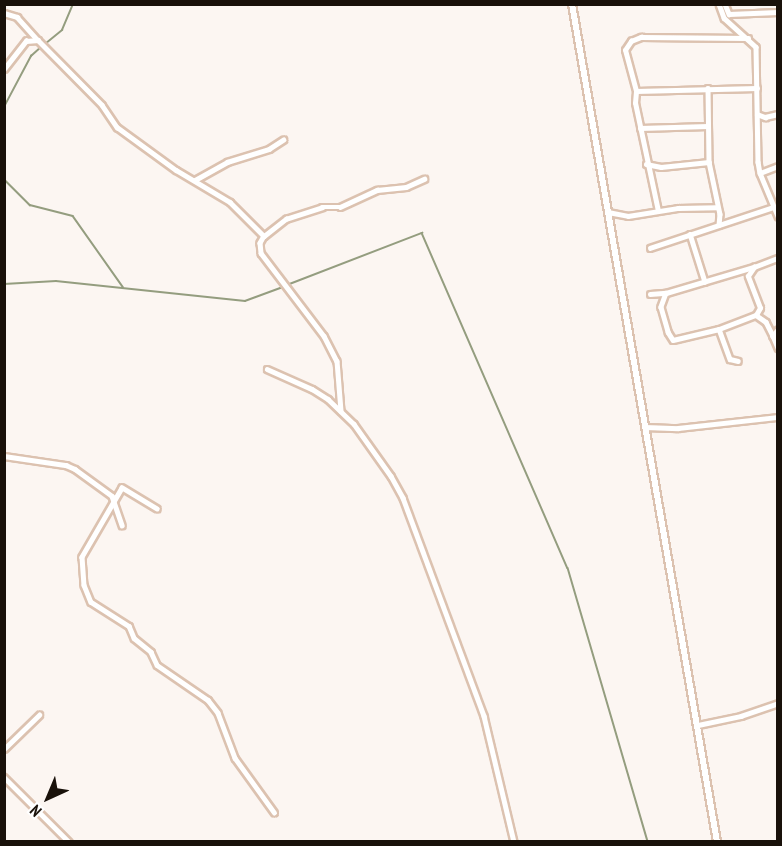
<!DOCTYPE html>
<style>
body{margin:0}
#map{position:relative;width:782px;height:846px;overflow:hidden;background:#fcf6f2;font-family:"PT Sans Narrow",sans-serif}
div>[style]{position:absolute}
.stream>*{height:1.5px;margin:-0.75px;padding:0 0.75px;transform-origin:0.75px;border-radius:0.75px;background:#949d7f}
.roads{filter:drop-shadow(2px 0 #dcc2b0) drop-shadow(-2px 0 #dcc2b0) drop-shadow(0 2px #dcc2b0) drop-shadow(0 -2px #dcc2b0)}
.street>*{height:4.5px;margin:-2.25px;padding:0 2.25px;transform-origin:2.25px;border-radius:2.25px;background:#fff}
.secondary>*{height:6px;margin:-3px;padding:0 3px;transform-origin:3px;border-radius:3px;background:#fff}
span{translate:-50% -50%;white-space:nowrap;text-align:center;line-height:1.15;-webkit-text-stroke:4.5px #fff;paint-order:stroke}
.frame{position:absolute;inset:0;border:6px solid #19110a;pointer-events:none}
.north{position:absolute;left:18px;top:768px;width:60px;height:60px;-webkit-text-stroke:4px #fff;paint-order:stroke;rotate:224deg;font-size:16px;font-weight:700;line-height:24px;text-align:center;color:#19110a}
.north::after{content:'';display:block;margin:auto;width:21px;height:27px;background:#19110a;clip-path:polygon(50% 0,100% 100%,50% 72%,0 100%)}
</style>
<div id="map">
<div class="stream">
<i style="left:45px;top:44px;width:22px;rotate:-39deg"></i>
<i style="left:62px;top:30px;width:28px;rotate:-67deg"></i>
<i style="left:4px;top:107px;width:58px;rotate:-62.1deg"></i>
<i style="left:31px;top:56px;width:13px;rotate:-42deg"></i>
<i style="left:4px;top:179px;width:37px;rotate:45deg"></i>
<i style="left:30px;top:205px;width:44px;rotate:14.3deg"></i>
<i style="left:73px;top:216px;width:87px;rotate:54.8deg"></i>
<i style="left:4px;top:284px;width:52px;rotate:-3.3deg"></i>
<i style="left:56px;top:281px;width:190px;rotate:6deg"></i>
<i style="left:245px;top:301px;width:40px;rotate:-20.2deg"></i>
<i style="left:287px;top:285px;width:145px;rotate:-21.1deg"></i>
<i style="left:422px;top:233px;width:365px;rotate:66.5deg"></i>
<i style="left:568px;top:568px;width:285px;rotate:73.7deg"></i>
</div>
<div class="roads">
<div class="street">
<i style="left:719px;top:4px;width:15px;rotate:70deg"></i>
<i style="left:724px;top:18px;width:43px;rotate:42.2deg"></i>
<i style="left:756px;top:47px;width:115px;rotate:89deg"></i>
<i style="left:758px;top:162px;width:11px;rotate:80deg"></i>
<i style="left:760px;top:173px;width:47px;rotate:67.3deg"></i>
<i style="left:725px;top:4px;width:11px;rotate:68deg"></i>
<i style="left:729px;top:14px;width:49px;rotate:-2.3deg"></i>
<i style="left:4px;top:13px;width:14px;rotate:17deg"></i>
<i style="left:17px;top:17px;width:30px;rotate:48deg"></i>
<i style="left:4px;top:69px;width:36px;rotate:-52deg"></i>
<i style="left:26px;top:41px;width:12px;rotate:-5deg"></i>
<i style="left:38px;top:40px;width:91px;rotate:45.4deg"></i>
<i style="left:102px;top:105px;width:27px;rotate:56deg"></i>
<i style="left:117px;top:127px;width:73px;rotate:36.1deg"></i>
<i style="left:176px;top:170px;width:63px;rotate:30.7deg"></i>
<i style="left:230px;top:202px;width:48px;rotate:45deg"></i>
<i style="left:264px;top:236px;width:28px;rotate:-38deg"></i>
<i style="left:286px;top:219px;width:38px;rotate:-18deg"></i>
<i style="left:322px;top:207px;width:18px"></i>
<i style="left:340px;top:207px;width:41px;rotate:-24.7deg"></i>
<i style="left:377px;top:190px;width:29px;rotate:-6deg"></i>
<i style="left:406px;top:187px;width:20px;rotate:-24deg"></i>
<i style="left:708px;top:88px;width:74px;rotate:89.2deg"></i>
<i style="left:709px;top:162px;width:53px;rotate:78.1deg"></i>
<i style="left:720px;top:214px;width:11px;rotate:95deg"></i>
<i style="left:636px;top:91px;width:42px;rotate:-105deg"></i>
<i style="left:625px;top:50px;width:11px;rotate:-56deg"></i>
<i style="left:631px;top:41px;width:11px;rotate:-22deg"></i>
<i style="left:641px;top:37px;width:107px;rotate:0.5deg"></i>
<i style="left:757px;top:114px;width:9px;rotate:21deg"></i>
<i style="left:765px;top:117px;width:13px;rotate:-13deg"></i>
<i style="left:640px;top:128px;width:68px;rotate:-1.7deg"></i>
<i style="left:646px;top:164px;width:15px;rotate:11deg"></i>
<i style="left:661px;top:167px;width:48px;rotate:-5.9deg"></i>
<i style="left:760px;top:173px;width:19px;rotate:-21deg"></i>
<i style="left:195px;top:180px;width:37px;rotate:-29deg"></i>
<i style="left:227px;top:162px;width:44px;rotate:-17.2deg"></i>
<i style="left:269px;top:149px;width:17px;rotate:-33deg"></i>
<i style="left:658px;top:211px;width:110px;rotate:-102deg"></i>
<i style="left:635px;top:103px;width:12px;rotate:-85deg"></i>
<i style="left:636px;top:91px;width:121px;rotate:-1.4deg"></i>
<i style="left:608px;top:212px;width:20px;rotate:11deg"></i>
<i style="left:628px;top:216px;width:51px;rotate:-9.1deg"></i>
<i style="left:678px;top:208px;width:39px;rotate:-1deg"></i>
<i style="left:690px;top:234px;width:50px;rotate:72.6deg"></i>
<i style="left:264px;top:236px;width:8px;rotate:120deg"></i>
<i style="left:260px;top:243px;width:10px;rotate:84deg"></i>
<i style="left:261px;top:253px;width:104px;rotate:52.8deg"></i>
<i style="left:324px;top:336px;width:28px;rotate:63deg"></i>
<i style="left:337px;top:361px;width:50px;rotate:85.4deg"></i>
<i style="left:650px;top:248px;width:130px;rotate:-18.4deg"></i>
<i style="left:666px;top:293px;width:15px;rotate:110deg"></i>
<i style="left:661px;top:307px;width:26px;rotate:74deg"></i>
<i style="left:668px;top:332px;width:9px;rotate:58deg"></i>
<i style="left:673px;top:340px;width:47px;rotate:-13.4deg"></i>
<i style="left:719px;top:329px;width:40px;rotate:-21deg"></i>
<i style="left:756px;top:315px;width:8px;rotate:-60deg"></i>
<i style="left:760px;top:308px;width:34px;rotate:-111deg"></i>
<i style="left:748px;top:276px;width:11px;rotate:-56deg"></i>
<i style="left:754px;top:267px;width:26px;rotate:-21deg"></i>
<i style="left:650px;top:294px;width:16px;rotate:-4deg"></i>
<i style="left:666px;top:293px;width:92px;rotate:-16.5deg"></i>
<i style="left:756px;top:315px;width:12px;rotate:35deg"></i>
<i style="left:766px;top:322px;width:16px;rotate:63deg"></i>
<i style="left:719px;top:329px;width:32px;rotate:70deg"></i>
<i style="left:730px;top:359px;width:8px;rotate:14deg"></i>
<i style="left:778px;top:330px;width:8px;rotate:130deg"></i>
<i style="left:773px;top:336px;width:13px;rotate:67deg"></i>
<i style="left:267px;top:369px;width:49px;rotate:24deg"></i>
<i style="left:312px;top:389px;width:19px;rotate:32deg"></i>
<i style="left:328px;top:399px;width:36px;rotate:44deg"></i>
<i style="left:354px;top:424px;width:64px;rotate:54.6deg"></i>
<i style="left:391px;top:476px;width:25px;rotate:61deg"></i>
<i style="left:403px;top:498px;width:233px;rotate:69.6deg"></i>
<i style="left:484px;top:716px;width:130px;rotate:76.6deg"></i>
<i style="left:645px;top:427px;width:33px;rotate:2deg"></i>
<i style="left:678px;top:428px;width:101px;rotate:-6.3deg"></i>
<i style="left:4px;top:456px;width:63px;rotate:8.3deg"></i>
<i style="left:66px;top:465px;width:10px;rotate:24deg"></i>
<i style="left:75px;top:469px;width:46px;rotate:36.1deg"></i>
<i style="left:112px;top:496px;width:31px;rotate:71deg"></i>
<i style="left:157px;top:509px;width:41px;rotate:-149deg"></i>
<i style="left:122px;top:488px;width:80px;rotate:120.1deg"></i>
<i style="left:82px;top:557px;width:28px;rotate:86deg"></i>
<i style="left:84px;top:585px;width:18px;rotate:68deg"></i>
<i style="left:91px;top:602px;width:45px;rotate:32.3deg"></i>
<i style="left:129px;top:626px;width:13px;rotate:67deg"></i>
<i style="left:134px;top:638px;width:22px;rotate:39deg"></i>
<i style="left:151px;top:652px;width:14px;rotate:65deg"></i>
<i style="left:157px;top:665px;width:62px;rotate:34.5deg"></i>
<i style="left:208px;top:700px;width:16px;rotate:52deg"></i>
<i style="left:218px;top:713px;width:48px;rotate:69.3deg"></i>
<i style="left:235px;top:758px;width:67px;rotate:54.2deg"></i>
<i style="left:698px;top:725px;width:44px;rotate:-11.8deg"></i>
<i style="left:741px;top:716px;width:39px;rotate:-19deg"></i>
<i style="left:4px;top:749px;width:49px;rotate:-44.2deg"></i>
<i style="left:4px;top:777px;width:92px;rotate:45deg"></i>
</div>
<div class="secondary">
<i style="left:572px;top:4px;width:850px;rotate:80.18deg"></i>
</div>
</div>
<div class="frame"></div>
<div class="north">N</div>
</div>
